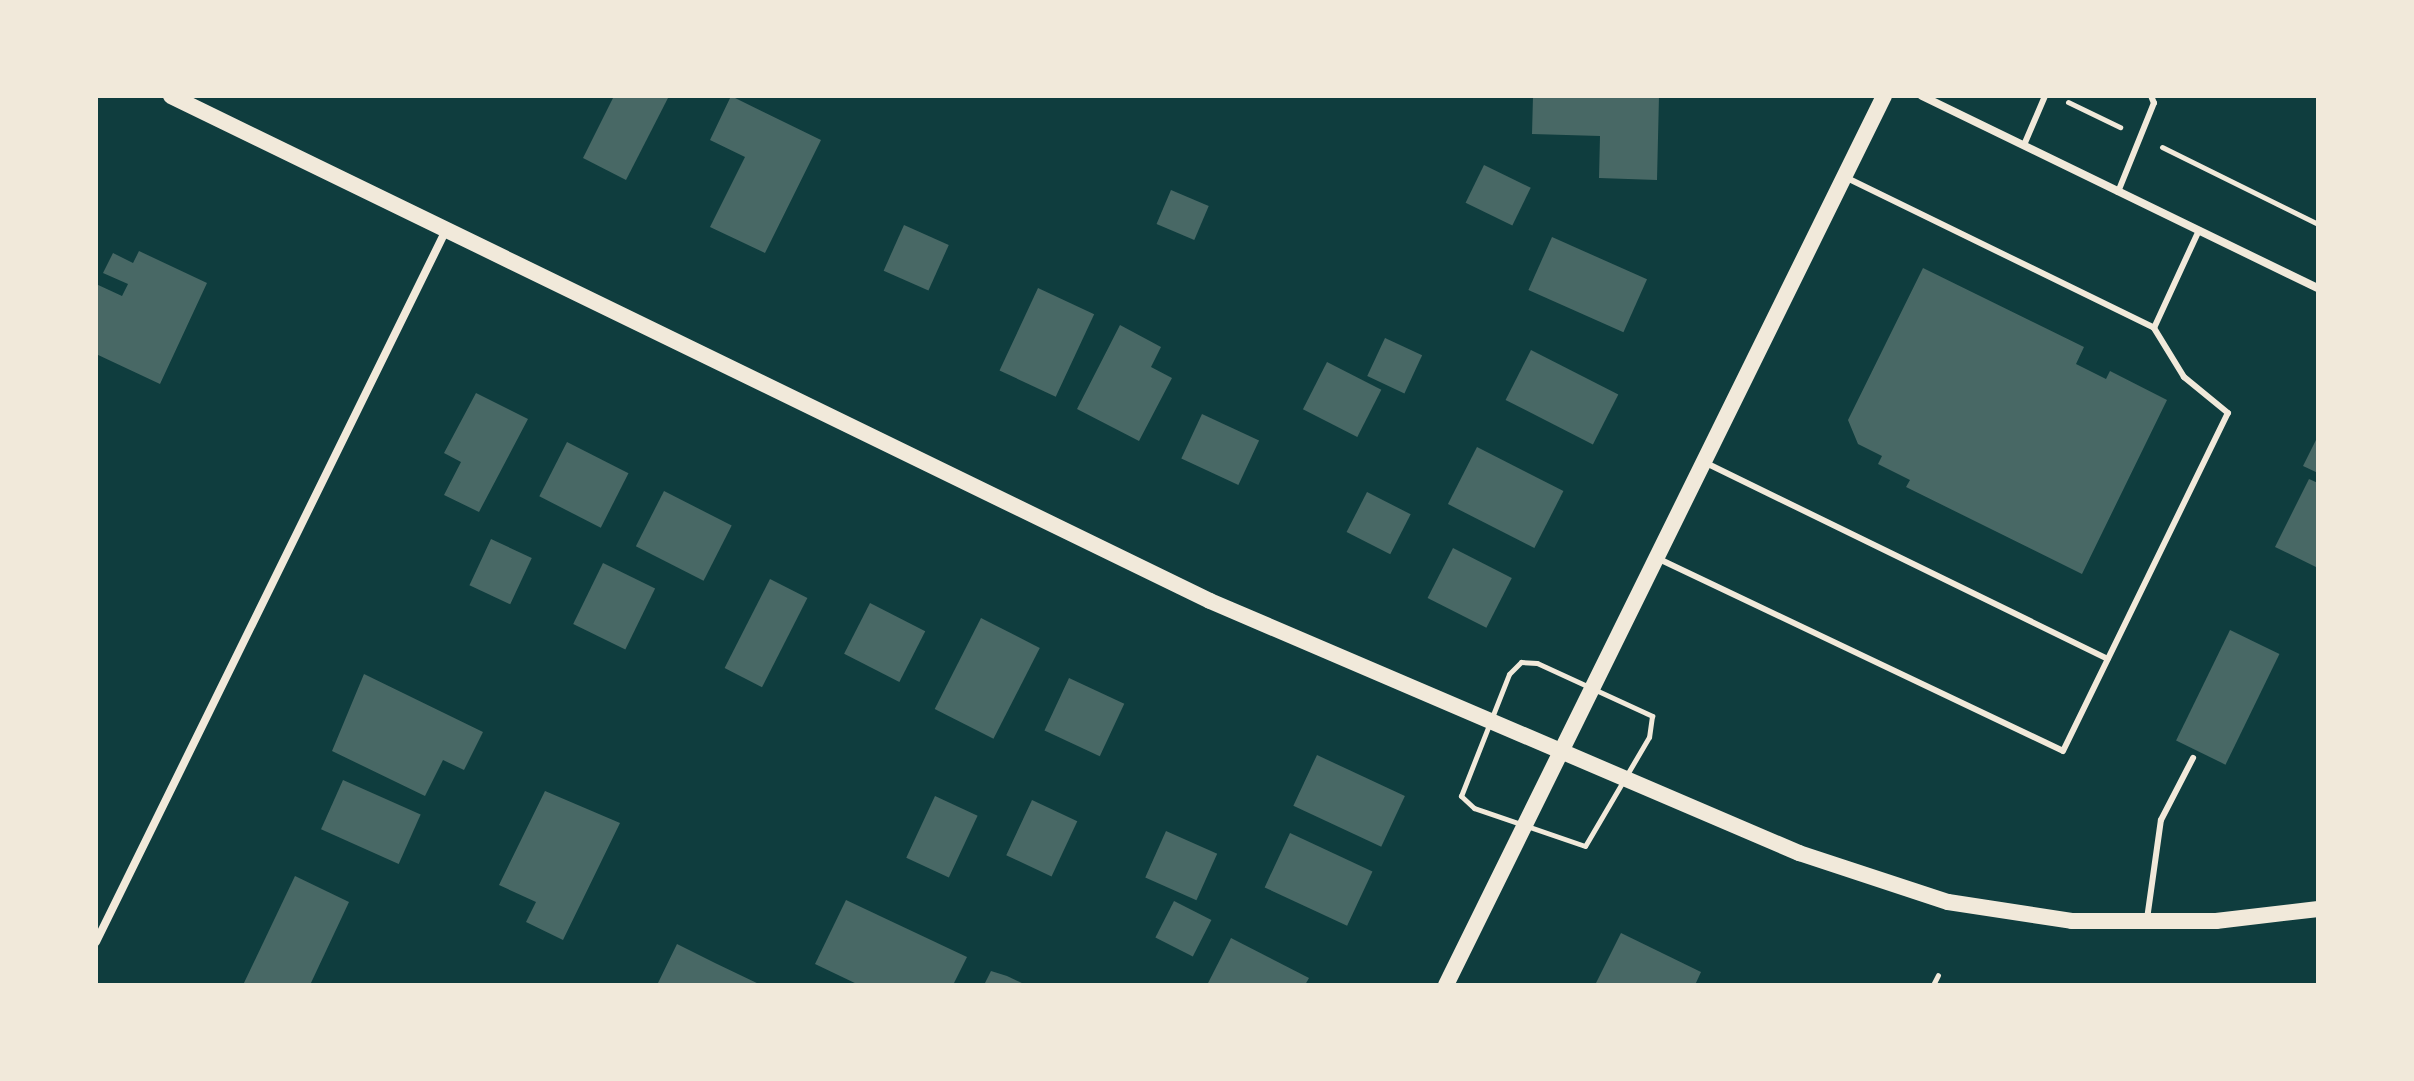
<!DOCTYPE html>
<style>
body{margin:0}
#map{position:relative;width:2414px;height:1081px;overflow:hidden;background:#0f3d3e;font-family:"Times New Roman",serif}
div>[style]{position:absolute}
.building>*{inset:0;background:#486865;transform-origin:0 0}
.path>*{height:5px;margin:-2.5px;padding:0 2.5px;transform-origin:2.5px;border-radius:2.5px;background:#f1e9da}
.service>*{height:6px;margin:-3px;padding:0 3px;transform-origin:3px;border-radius:3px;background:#f1e9da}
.minor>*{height:8px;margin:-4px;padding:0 4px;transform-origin:4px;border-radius:4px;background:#f1e9da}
.secondary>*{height:16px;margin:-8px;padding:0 8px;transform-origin:8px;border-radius:8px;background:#f1e9da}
span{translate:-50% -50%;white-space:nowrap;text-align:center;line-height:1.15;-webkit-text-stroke:6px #f1e9da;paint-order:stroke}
.frame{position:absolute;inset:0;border:98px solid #f1e9da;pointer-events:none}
</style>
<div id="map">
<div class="building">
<i style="clip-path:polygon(614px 96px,669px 96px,626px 180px,583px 158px)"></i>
<i style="clip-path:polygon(731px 96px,821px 140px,765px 253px,710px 227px,745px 157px,710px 140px)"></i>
<i style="clip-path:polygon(1533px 96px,1659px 96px,1657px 180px,1599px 178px,1600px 136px,1532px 134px)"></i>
<i style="left:1484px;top:165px;width:52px;height:42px;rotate:26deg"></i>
<i style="left:1171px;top:190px;width:41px;height:37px;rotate:23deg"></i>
<i style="left:904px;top:225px;width:49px;height:50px;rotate:24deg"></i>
<i style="left:1552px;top:237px;width:104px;height:58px;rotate:24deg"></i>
<i style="clip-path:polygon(139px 251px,207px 283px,160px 384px,96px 354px,96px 284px,122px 296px,128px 284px,103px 273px,113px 253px,133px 263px)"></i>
<i style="clip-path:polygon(1923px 268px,2084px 347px,2076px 364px,2106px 379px,2110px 371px,2167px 400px,2082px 574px,1906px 487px,1910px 480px,1878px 464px,1882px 456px,1858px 444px,1848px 420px)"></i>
<i style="left:1038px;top:288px;width:62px;height:91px;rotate:25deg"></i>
<i style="clip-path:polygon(1120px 325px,1161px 347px,1151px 367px,1172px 378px,1139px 441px,1077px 409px)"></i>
<i style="left:1385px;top:338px;width:41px;height:42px;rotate:25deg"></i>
<i style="left:1531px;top:350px;width:98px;height:56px;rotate:27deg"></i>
<i style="left:1327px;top:362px;width:61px;height:53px;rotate:27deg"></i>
<i style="clip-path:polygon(476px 393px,528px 419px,479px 512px,444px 495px,461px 462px,444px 453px)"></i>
<i style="left:1202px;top:414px;width:63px;height:49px;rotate:25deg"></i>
<i style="clip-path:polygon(2318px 436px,2318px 473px,2303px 466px)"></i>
<i style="left:567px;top:442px;width:69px;height:61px;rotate:27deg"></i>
<i style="left:1477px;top:447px;width:97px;height:64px;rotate:27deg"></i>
<i style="clip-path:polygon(2309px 479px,2318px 483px,2318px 568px,2275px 547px)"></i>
<i style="left:664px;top:491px;width:76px;height:62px;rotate:27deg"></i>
<i style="left:1367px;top:492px;width:49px;height:45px;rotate:27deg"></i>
<i style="left:491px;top:539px;width:45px;height:51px;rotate:25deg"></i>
<i style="left:1453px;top:548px;width:66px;height:56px;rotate:27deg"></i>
<i style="left:603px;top:563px;width:58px;height:68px;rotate:26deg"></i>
<i style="left:770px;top:579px;width:42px;height:100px;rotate:27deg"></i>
<i style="left:870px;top:603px;width:62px;height:57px;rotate:27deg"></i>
<i style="left:981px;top:618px;width:66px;height:102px;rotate:27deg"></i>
<i style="left:2230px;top:630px;width:55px;height:123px;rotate:26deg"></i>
<i style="clip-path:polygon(364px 674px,483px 732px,464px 770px,443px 760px,425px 796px,332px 751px)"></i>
<i style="left:1069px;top:678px;width:61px;height:58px;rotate:25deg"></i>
<i style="left:1317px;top:755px;width:97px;height:56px;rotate:25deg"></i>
<i style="left:343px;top:780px;width:85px;height:54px;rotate:24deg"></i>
<i style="clip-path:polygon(545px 791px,620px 823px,563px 940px,526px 922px,536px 902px,499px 885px)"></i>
<i style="left:935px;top:796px;width:47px;height:68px;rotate:25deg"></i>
<i style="left:1032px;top:800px;width:50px;height:61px;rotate:25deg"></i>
<i style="left:1166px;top:831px;width:56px;height:51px;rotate:24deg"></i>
<i style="left:1290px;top:833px;width:91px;height:60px;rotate:25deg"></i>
<i style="clip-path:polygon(295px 876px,349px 902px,310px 985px,243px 985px)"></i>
<i style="clip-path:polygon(846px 900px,967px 957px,953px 985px,859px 985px,815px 964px)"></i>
<i style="left:1174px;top:901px;width:42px;height:41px;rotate:27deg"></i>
<i style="clip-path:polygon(1621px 933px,1701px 972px,1695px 985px,1595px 985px)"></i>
<i style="clip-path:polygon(1231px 938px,1309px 978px,1305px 985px,1207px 985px)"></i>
<i style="clip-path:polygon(677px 944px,715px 963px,761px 985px,657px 985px)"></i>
<i style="clip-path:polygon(991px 971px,1007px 976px,1026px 985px,984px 985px)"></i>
</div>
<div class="path">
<i style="left:2068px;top:102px;width:58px;rotate:25.7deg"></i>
<i style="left:2162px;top:147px;width:174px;rotate:26.3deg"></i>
<i style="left:1521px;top:662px;width:16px;rotate:4deg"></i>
<i style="left:1537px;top:663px;width:127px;rotate:24.7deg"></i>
<i style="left:1652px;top:716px;width:21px;rotate:98deg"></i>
<i style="left:1649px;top:737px;width:126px;rotate:120.4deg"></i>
<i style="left:1585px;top:846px;width:117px;rotate:-161.1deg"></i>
<i style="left:1474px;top:808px;width:18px;rotate:-137deg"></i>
<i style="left:1461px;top:796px;width:131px;rotate:-68.5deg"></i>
<i style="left:1509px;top:674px;width:17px;rotate:-45deg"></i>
<i style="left:1933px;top:985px;width:11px;rotate:-63deg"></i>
</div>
<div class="service">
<i style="left:2024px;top:145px;width:53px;rotate:-66.8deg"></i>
<i style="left:1845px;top:177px;width:344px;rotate:26deg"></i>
<i style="left:2118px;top:192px;width:96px;rotate:-68deg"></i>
<i style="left:2154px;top:103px;width:8px;rotate:-113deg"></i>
<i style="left:1704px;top:462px;width:449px;rotate:26deg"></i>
<i style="left:1659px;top:559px;width:447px;rotate:25.4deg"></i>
<i style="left:2063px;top:751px;width:376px;rotate:-64deg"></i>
<i style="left:2228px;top:413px;width:57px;rotate:-140.7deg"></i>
<i style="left:2184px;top:377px;width:57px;rotate:-121.5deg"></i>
<i style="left:2154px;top:328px;width:108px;rotate:-65.3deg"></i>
<i style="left:2147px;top:919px;width:100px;rotate:-82deg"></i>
<i style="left:2161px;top:820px;width:70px;rotate:-62.7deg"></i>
</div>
<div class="minor">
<i style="left:1922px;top:96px;width:440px;rotate:25.9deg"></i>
<i style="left:96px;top:942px;width:793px;rotate:-63.82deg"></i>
</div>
<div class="secondary">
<i style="left:171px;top:96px;width:1155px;rotate:25.92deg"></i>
<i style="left:1210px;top:601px;width:641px;rotate:23.16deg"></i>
<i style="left:1799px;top:853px;width:157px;rotate:18.2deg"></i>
<i style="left:1948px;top:902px;width:125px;rotate:8.7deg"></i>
<i style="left:2072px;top:921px;width:144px"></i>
<i style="left:2216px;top:921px;width:103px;rotate:-6.7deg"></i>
<i style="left:1446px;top:985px;width:991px;rotate:-63.77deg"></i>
</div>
<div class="frame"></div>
</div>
